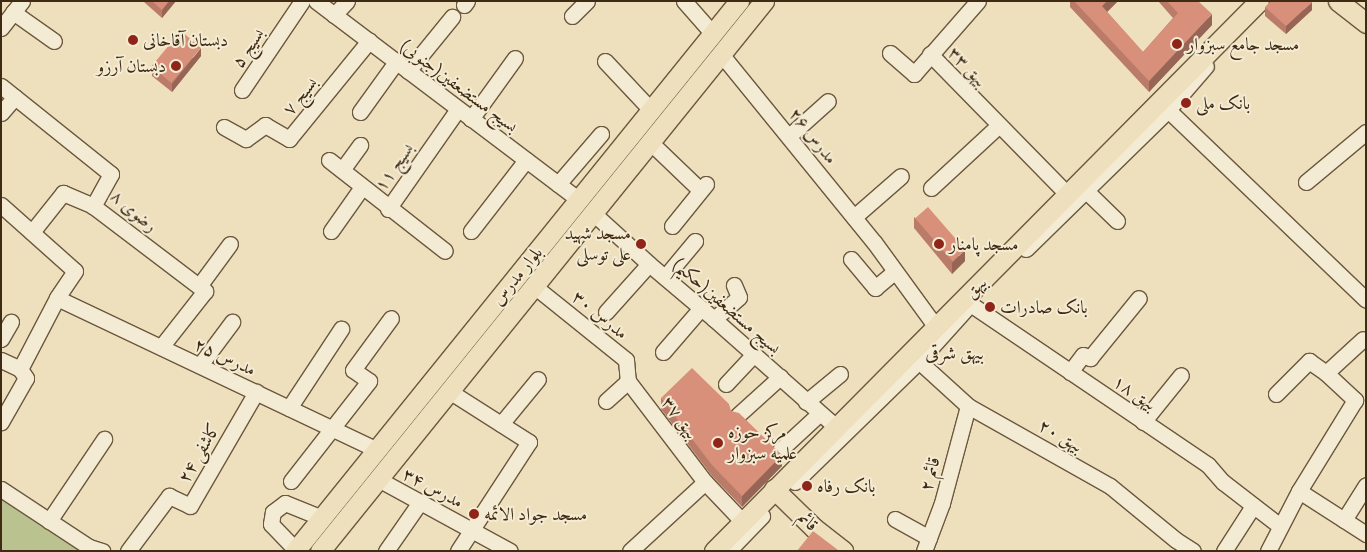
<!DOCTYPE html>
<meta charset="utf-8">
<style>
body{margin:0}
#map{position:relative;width:1367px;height:552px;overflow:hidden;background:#eee0bd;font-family:"IM FELL Great Primer",Amiri,serif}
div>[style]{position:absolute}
.green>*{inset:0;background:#bac290}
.roads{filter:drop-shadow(1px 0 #6b583e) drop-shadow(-1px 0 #6b583e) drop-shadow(0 1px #6b583e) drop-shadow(0 -1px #6b583e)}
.minor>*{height:15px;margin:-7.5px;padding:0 7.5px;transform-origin:7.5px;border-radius:7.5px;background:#f4ebd4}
.major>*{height:19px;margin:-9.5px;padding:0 9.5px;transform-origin:9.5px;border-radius:9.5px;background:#eee0bd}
.wall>*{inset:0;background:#ba7c69}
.shaded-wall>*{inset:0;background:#976555}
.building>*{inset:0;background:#d8907a;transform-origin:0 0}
.dots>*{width:14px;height:14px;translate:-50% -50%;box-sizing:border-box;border:2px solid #f4ebd4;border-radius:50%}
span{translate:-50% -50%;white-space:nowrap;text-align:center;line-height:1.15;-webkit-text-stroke:4px #f4ebd4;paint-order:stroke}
.poi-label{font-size:18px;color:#3f2a13}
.left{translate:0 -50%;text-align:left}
.right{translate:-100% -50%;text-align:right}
.street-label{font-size:18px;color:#3f2a13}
.neighbourhood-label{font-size:19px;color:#3f2a13}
.frame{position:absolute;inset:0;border:2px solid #3f2a13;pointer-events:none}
</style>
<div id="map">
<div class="green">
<i style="clip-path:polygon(1px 491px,94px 551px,1px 551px)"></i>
</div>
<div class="roads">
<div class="minor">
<i style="left:316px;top:1px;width:330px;rotate:37.1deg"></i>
<i style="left:684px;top:1px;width:44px;rotate:48.7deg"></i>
<i style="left:464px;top:5px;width:5px;rotate:-53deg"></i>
<i style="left:13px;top:12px;width:50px;rotate:35.3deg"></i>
<i style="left:334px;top:15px;width:19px;rotate:-47deg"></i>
<i style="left:572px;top:16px;width:21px;rotate:-45deg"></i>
<i style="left:1px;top:28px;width:34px;rotate:-52deg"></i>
<i style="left:890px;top:53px;width:32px;rotate:41deg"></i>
<i style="left:914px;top:74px;width:97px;rotate:-48.8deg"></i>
<i style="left:721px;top:54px;width:242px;rotate:50.9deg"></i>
<i style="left:874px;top:242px;width:105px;rotate:53.9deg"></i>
<i style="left:930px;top:54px;width:196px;rotate:45.6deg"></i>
<i style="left:605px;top:61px;width:67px;rotate:46.8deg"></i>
<i style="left:408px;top:71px;width:70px;rotate:-50.8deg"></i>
<i style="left:1px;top:86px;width:141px;rotate:38.7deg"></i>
<i style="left:111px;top:174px;width:37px;rotate:119deg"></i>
<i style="left:93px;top:206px;width:141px;rotate:37.2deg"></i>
<i style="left:205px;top:291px;width:71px;rotate:128.2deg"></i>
<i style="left:242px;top:90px;width:107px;rotate:-56deg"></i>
<i style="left:1168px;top:110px;width:274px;rotate:43.8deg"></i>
<i style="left:360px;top:112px;width:62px;rotate:-54.2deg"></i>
<i style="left:1px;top:113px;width:21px;rotate:-49deg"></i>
<i style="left:471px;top:119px;width:75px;rotate:-54.2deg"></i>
<i style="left:224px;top:127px;width:25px;rotate:29deg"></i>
<i style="left:246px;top:139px;width:24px;rotate:-36deg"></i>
<i style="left:265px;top:125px;width:28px;rotate:30deg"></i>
<i style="left:289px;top:139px;width:127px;rotate:-50.8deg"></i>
<i style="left:789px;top:136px;width:52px;rotate:-41.9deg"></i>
<i style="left:650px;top:142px;width:69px;rotate:43.8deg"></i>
<i style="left:329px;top:160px;width:147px;rotate:38.1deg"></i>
<i style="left:342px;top:170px;width:31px;rotate:-54deg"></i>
<i style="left:1306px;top:182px;width:78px;rotate:-39.8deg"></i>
<i style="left:558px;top:184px;width:66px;rotate:-49.3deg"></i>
<i style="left:1079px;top:184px;width:53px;rotate:44.2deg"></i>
<i style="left:931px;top:188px;width:91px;rotate:-42.8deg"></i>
<i style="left:1px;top:205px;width:99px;rotate:41.7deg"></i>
<i style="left:75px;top:271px;width:32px;rotate:124deg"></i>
<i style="left:57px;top:298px;width:80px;rotate:117.5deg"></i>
<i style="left:20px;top:369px;width:11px;rotate:56deg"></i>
<i style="left:26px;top:378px;width:51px;rotate:119.6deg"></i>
<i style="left:388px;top:209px;width:122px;rotate:-55deg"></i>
<i style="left:593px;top:213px;width:76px;rotate:42.3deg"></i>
<i style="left:649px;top:264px;width:85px;rotate:40.2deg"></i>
<i style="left:714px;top:319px;width:164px;rotate:41.5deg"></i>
<i style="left:854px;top:217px;width:62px;rotate:-41.1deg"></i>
<i style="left:672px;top:226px;width:54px;rotate:-51deg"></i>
<i style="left:331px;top:231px;width:54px;rotate:-54.8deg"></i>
<i style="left:471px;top:231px;width:90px;rotate:-52.2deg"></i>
<i style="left:32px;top:232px;width:50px;rotate:-51.5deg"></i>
<i style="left:63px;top:193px;width:33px;rotate:23deg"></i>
<i style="left:1026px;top:249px;width:199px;rotate:-44.4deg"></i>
<i style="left:1168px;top:110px;width:58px;rotate:-49.2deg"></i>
<i style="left:851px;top:259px;width:38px;rotate:50deg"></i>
<i style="left:875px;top:288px;width:26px;rotate:-40deg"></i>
<i style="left:665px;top:277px;width:47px;rotate:-50.2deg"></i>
<i style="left:199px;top:286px;width:52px;rotate:-53.6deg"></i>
<i style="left:534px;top:286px;width:118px;rotate:38.8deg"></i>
<i style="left:626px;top:360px;width:21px;rotate:85deg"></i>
<i style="left:57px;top:298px;width:354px;rotate:25.4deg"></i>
<i style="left:963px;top:299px;width:296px;rotate:34.1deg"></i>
<i style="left:1208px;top:465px;width:23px;rotate:49deg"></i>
<i style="left:1223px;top:482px;width:72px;rotate:37.7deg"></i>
<i style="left:606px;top:312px;width:64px;rotate:-48.1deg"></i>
<i style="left:714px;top:319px;width:33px;rotate:-41deg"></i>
<i style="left:739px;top:297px;width:13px;rotate:-113deg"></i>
<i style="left:1px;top:339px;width:20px;rotate:-60deg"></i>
<i style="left:663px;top:352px;width:58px;rotate:-49.2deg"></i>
<i style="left:912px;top:355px;width:76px;rotate:42.3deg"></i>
<i style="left:968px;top:406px;width:163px;rotate:29.4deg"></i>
<i style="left:1110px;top:486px;width:85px;rotate:39.3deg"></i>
<i style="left:1176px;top:540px;width:20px;rotate:33deg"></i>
<i style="left:1px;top:360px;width:21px;rotate:25deg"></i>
<i style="left:200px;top:365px;width:54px;rotate:-53.3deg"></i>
<i style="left:1070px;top:372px;width:21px;rotate:-53deg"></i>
<i style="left:1083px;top:355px;width:8px;rotate:23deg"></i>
<i style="left:1090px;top:358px;width:77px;rotate:-50.8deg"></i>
<i style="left:1326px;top:373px;width:50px;rotate:-42.6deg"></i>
<i style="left:628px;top:381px;width:127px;rotate:52.7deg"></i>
<i style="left:705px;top:482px;width:55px;rotate:46.5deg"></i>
<i style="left:726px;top:384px;width:41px;rotate:-47deg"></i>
<i style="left:449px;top:391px;width:95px;rotate:32.5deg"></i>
<i style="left:529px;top:442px;width:130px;rotate:123.1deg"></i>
<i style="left:1276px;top:394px;width:47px;rotate:-45deg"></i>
<i style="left:1309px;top:361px;width:21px;rotate:35deg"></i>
<i style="left:1326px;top:373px;width:40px;rotate:43deg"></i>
<i style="left:1355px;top:400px;width:107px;rotate:121.6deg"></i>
<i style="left:606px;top:401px;width:30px;rotate:-42deg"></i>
<i style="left:806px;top:402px;width:44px;rotate:-39.5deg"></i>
<i style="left:289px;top:408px;width:95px;rotate:-56.6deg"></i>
<i style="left:738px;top:415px;width:57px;rotate:-42.1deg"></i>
<i style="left:1143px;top:422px;width:60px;rotate:-51deg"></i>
<i style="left:501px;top:424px;width:58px;rotate:-50.6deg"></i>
<i style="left:780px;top:450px;width:53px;rotate:-42.7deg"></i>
<i style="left:378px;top:479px;width:150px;rotate:28.6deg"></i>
<i style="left:291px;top:481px;width:127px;rotate:-52deg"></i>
<i style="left:369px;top:381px;width:19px;rotate:-145deg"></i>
<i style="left:353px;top:370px;width:64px;rotate:-53.8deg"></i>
<i style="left:795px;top:482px;width:173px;rotate:-44.3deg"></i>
<i style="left:919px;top:361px;width:69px;rotate:-48deg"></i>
<i style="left:1px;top:489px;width:105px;rotate:33.4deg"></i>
<i style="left:89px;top:547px;width:14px;rotate:17deg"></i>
<i style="left:895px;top:519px;width:39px;rotate:29deg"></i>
<i style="left:1344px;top:520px;width:41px;rotate:-57.8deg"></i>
<i style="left:49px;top:521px;width:99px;rotate:-56.1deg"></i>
<i style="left:296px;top:550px;width:36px;rotate:-134deg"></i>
<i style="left:271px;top:524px;width:12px;rotate:-81deg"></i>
<i style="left:273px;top:512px;width:15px;rotate:-37deg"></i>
<i style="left:285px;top:503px;width:40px;rotate:22deg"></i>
<i style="left:128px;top:551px;width:69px;rotate:-53.3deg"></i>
<i style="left:169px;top:496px;width:23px;rotate:25deg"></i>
<i style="left:190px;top:506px;width:132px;rotate:-59.9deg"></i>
<i style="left:386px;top:551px;width:60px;rotate:-55.2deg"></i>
<i style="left:630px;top:551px;width:102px;rotate:-42.6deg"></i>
<i style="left:728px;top:551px;width:49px;rotate:-45.8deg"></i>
<i style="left:924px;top:551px;width:51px;rotate:-69.4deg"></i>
<i style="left:942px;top:503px;width:100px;rotate:-75deg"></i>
<i style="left:1224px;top:551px;width:54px;rotate:-57.2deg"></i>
<i style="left:1268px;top:551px;width:68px;rotate:-62.7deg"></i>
<i style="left:1299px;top:491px;width:80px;rotate:32.7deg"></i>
</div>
<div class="major">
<i style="left:1338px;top:1px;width:36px;rotate:38deg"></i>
<i style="left:774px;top:489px;width:56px;rotate:44.3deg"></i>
<i style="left:814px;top:528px;width:37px;rotate:38deg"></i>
<i style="left:295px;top:551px;width:707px;rotate:-51.09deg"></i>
<i style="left:320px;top:551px;width:707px;rotate:-51.09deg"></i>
<i style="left:714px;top:551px;width:774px;rotate:-45.26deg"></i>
</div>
</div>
<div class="wall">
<i style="clip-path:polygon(144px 1px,176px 1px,162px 18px,144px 2px)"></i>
<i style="clip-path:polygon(1070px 1px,1118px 1px,1107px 12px,1143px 52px,1173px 18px,1158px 1px,1198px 1px,1212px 25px,1149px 92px,1070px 7px)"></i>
<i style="clip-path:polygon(1265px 7px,1312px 10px,1286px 34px,1265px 16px)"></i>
<i style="clip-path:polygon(201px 56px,172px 92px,152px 76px,152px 67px)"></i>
<i style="clip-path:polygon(914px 217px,965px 261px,952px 274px,914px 228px)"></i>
<i style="clip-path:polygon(661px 398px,731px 411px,782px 466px,742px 507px,712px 476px,661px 409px)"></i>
</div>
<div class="shaded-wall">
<i style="clip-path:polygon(169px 1px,176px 1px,162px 18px,162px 10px)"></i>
<i style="clip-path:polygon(1107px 1px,1118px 1px,1102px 17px,1102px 6px)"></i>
<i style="clip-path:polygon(1312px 2px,1312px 10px,1286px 34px,1286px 26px)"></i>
<i style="clip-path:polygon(1212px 14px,1212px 25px,1149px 92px,1149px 81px)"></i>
<i style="clip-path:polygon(201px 48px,201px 56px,172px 92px,172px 84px)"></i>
<i style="clip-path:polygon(965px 250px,965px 261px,952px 274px,952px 263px)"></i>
<i style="clip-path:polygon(782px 455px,782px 466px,742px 507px,742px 496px)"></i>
</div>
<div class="building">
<i style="clip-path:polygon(152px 1px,169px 1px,162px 10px)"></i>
<i style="clip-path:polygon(1074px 1px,1107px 1px,1102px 6px,1143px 52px,1178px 13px,1167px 1px,1198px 1px,1212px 14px,1149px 81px)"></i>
<i style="clip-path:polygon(1271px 1px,1312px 1px,1312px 2px,1286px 26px,1265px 7px)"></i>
<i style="left:181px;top:31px;width:26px;height:46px;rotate:40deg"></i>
<i style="left:928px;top:207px;width:57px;height:17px;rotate:49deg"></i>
<i style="clip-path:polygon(692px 368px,729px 404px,731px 411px,739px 413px,782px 455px,742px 496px,712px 465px,661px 398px)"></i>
<i style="clip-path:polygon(813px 531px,838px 550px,837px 551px,797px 551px)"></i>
</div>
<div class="dots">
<i style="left:133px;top:40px;background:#8f2418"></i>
<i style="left:1177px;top:44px;background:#8f2418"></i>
<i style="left:176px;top:66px;background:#8f2418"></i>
<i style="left:1186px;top:103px;background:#8f2418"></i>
<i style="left:641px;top:244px;background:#8f2418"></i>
<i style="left:939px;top:244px;background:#8f2418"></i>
<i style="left:990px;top:307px;background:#8f2418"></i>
<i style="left:718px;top:443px;background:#8f2418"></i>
<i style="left:807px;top:486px;background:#8f2418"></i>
<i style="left:474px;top:514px;background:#8f2418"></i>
</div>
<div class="poi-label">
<span class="left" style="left:143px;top:40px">دبستان آقاخانی</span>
<span class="left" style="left:1187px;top:44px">مسجد جامع سبزوار</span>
<span class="right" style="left:166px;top:66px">دبستان آرزو</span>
<span class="left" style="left:1196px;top:103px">بانک ملی</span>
<span class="right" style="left:631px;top:244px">مسجد شهید<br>علی توسلی</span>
<span class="left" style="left:949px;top:244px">مسجد پامنار</span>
<span class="left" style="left:1000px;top:307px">بانک صادرات</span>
<span class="left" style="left:728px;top:443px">مرکز حوزه<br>علمیه سبزوار</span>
<span class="left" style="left:817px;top:486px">بانک رفاه</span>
<span class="left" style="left:484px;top:514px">مسجد جواد الائمه</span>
</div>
<div class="street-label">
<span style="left:248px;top:48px;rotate:-56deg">بسیج ۵</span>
<span style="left:968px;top:67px;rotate:47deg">بیهق ۳۳</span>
<span style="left:459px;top:86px;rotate:37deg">بسیج مستضعفین(جنوبی)</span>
<span style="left:300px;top:96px;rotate:-51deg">بسیج ۷</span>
<span style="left:813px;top:136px;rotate:51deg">مدرس ۲۶</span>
<span style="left:394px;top:167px;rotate:-55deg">بسیج ۱۱</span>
<span style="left:134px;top:211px;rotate:40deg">رضوی ۸</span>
<span style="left:517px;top:276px;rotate:-51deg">بلوار مدرس</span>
<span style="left:976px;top:287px;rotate:-44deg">بیهق</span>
<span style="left:727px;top:306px;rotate:41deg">بسیج مستضعفین(حکیم)</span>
<span style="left:600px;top:315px;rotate:39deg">مدرس ۳۰</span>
<span style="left:225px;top:357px;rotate:25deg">مدرس ۲۵</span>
<span style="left:1135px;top:393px;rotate:34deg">بیهق ۱۸</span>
<span style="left:680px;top:418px;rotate:53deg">بیهق ۳۷</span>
<span style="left:1061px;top:436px;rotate:30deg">بیهق ۲۰</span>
<span style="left:199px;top:453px;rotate:-60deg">کاشفی ۲۴</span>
<span style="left:930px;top:474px;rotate:-75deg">قائم ۲</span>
<span style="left:433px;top:488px;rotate:28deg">مدرس ۳۴</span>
<span style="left:808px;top:521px;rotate:43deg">قائم</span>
</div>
<div class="neighbourhood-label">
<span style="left:955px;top:353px">بیهق شرقی</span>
</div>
<div class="frame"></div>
</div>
